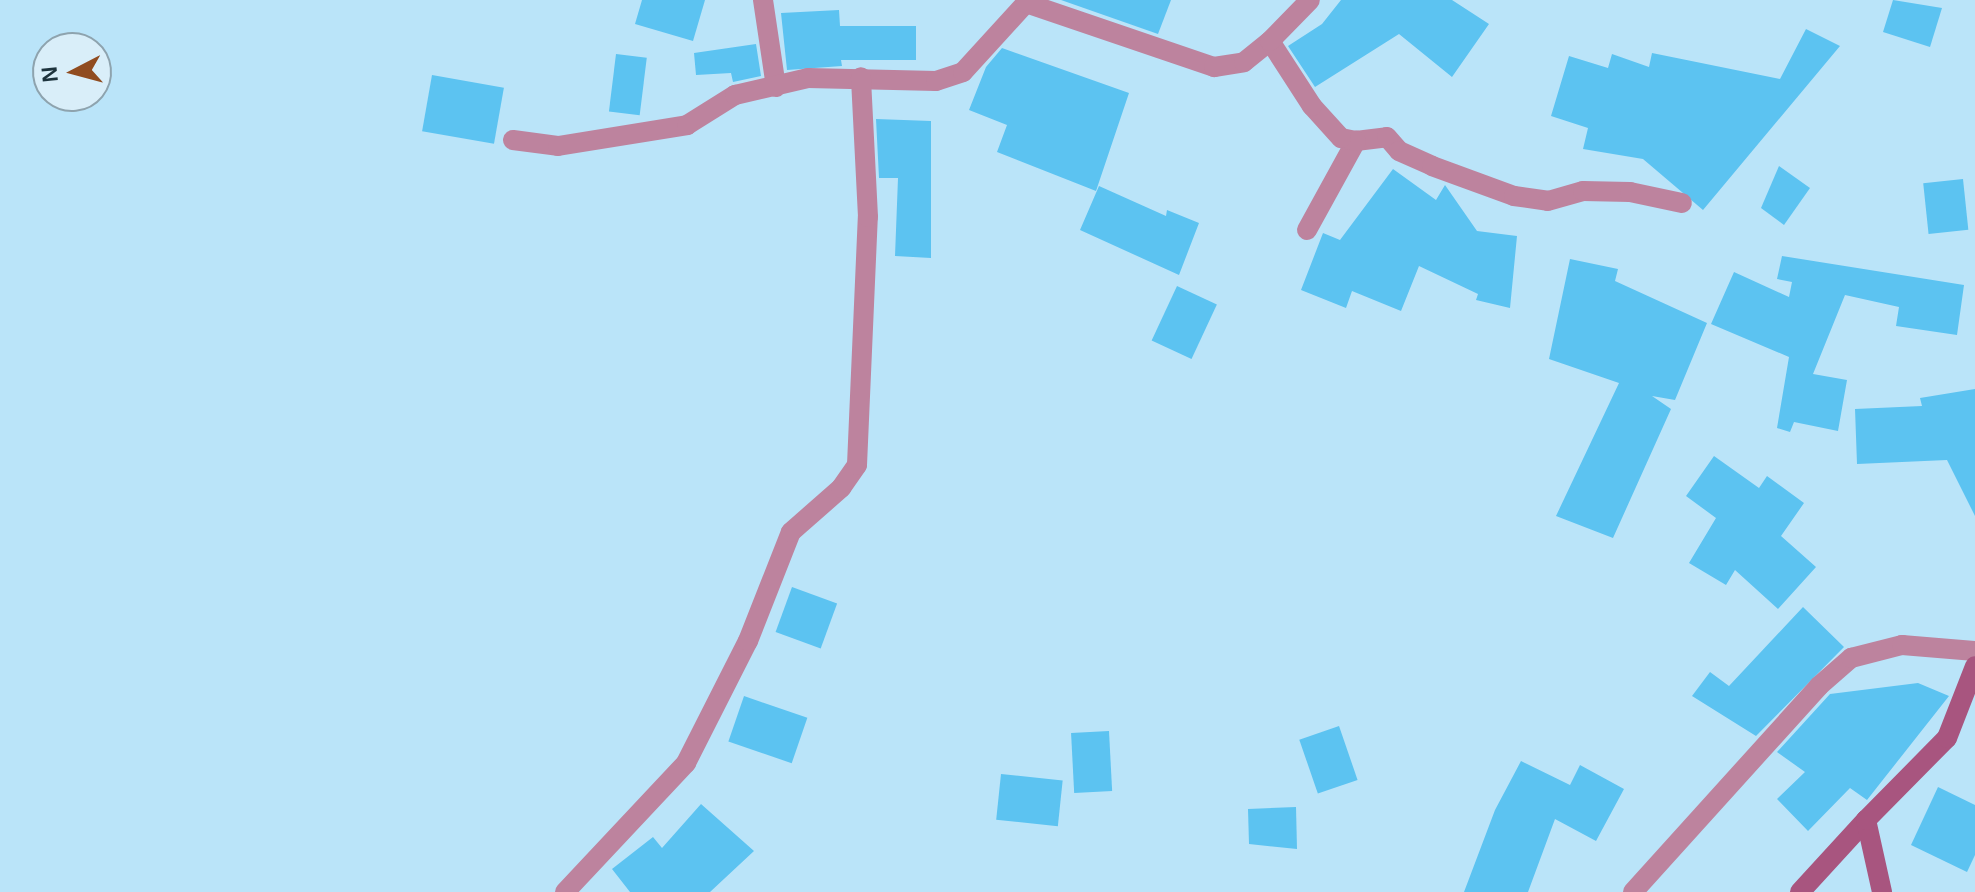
<!DOCTYPE html>
<style>
body{margin:0}
#map{position:relative;width:1975px;height:892px;overflow:hidden;background:#bae4f9;font-family:Arial,sans-serif}
div>[style]{position:absolute}
.building>*{inset:0;background:#5cc3f1;transform-origin:0 0}
.street>*{height:20px;margin:-10px;padding:0 10px;transform-origin:10px;border-radius:10px;background:#bd839e}
.secondary>*{height:20px;margin:-10px;padding:0 10px;transform-origin:10px;border-radius:10px;background:#a8557f}
span{translate:-50% -50%;white-space:nowrap;text-align:center;line-height:1.15;-webkit-text-stroke:7px #d9eef9;paint-order:stroke}
.north{position:absolute;left:32px;top:32px;width:80px;height:80px;box-sizing:border-box;background:#d9eef9;border:2px solid #8ea3ae;border-radius:50%;rotate:264deg;font-size:22px;font-weight:700;line-height:32px;text-align:center;color:#1d333d}
.north::after{content:'';display:block;margin:auto;width:28px;height:36px;background:#904c20;clip-path:polygon(50% 0,100% 100%,50% 72%,0 100%)}
</style>
<div id="map">
<div class="building">
<i style="clip-path:polygon(642px 0,705px 0,693px 41px,635px 24px)"></i>
<i style="clip-path:polygon(1061px 0,1171px 0,1158px 34px)"></i>
<i style="clip-path:polygon(1341px 0,1452px 0,1489px 24px,1452px 77px,1399px 34px,1315px 87px,1288px 46px,1322px 24px)"></i>
<i style="clip-path:polygon(1893px 0,1942px 8px,1930px 47px,1883px 32px)"></i>
<i style="clip-path:polygon(839px 10px,840px 26px,916px 26px,916px 60px,841px 60px,842px 66px,787px 70px,781px 13px)"></i>
<i style="clip-path:polygon(1806px 29px,1840px 46px,1703px 210px,1643px 159px,1583px 149px,1588px 128px,1551px 116px,1569px 56px,1608px 68px,1612px 54px,1649px 67px,1652px 53px,1780px 79px)"></i>
<i style="clip-path:polygon(756px 44px,761px 76px,733px 82px,731px 73px,696px 75px,694px 53px)"></i>
<i style="clip-path:polygon(1002px 48px,1129px 93px,1096px 191px,997px 152px,1007px 125px,969px 110px,986px 67px)"></i>
<i style="left:616px;top:54px;width:31px;height:58px;rotate:7deg"></i>
<i style="left:432px;top:75px;width:73px;height:57px;rotate:10deg"></i>
<i style="clip-path:polygon(876px 119px,931px 121px,931px 258px,895px 256px,898px 178px,879px 178px)"></i>
<i style="clip-path:polygon(1779px 166px,1810px 188px,1784px 225px,1761px 208px)"></i>
<i style="clip-path:polygon(1393px 169px,1436px 200px,1445px 185px,1477px 231px,1517px 236px,1510px 308px,1476px 300px,1478px 294px,1419px 266px,1401px 311px,1352px 291px,1346px 308px,1301px 290px,1323px 233px,1340px 240px)"></i>
<i style="left:1963px;top:179px;width:51px;height:40px;rotate:84deg"></i>
<i style="clip-path:polygon(1099px 186px,1166px 216px,1167px 210px,1199px 223px,1179px 275px,1080px 230px)"></i>
<i style="clip-path:polygon(1782px 256px,1964px 285px,1957px 335px,1896px 326px,1899px 307px,1845px 295px,1813px 374px,1847px 380px,1838px 431px,1794px 422px,1790px 432px,1777px 428px,1789px 357px,1711px 324px,1734px 272px,1789px 297px,1792px 282px,1777px 279px)"></i>
<i style="clip-path:polygon(1570px 259px,1618px 269px,1615px 281px,1707px 323px,1675px 400px,1652px 396px,1671px 409px,1613px 538px,1556px 516px,1619px 383px,1549px 359px)"></i>
<i style="left:1177px;top:286px;width:44px;height:60px;rotate:25deg"></i>
<i style="clip-path:polygon(1975px 389px,1975px 516px,1947px 460px,1857px 464px,1855px 409px,1922px 406px,1920px 398px)"></i>
<i style="clip-path:polygon(1714px 456px,1759px 488px,1767px 476px,1804px 503px,1781px 536px,1816px 567px,1778px 609px,1735px 570px,1726px 585px,1689px 563px,1716px 518px,1686px 496px)"></i>
<i style="left:792px;top:587px;width:48px;height:48px;rotate:20deg"></i>
<i style="clip-path:polygon(1803px 607px,1844px 647px,1756px 736px,1692px 696px,1710px 672px,1729px 686px)"></i>
<i style="clip-path:polygon(1918px 683px,1949px 696px,1867px 800px,1850px 788px,1808px 831px,1777px 799px,1805px 772px,1777px 752px,1830px 694px)"></i>
<i style="left:744px;top:696px;width:67px;height:48px;rotate:19deg"></i>
<i style="left:1339px;top:726px;width:57px;height:42px;rotate:71deg"></i>
<i style="left:1109px;top:731px;width:60px;height:38px;rotate:87deg"></i>
<i style="clip-path:polygon(1521px 761px,1570px 785px,1580px 765px,1624px 789px,1596px 841px,1555px 819px,1528px 892px,1464px 892px,1495px 810px)"></i>
<i style="left:1001px;top:774px;width:62px;height:46px;rotate:6deg"></i>
<i style="clip-path:polygon(1938px 787px,1975px 805px,1975px 855px,1967px 872px,1911px 845px)"></i>
<i style="clip-path:polygon(701px 804px,754px 851px,710px 892px,630px 892px,612px 869px,653px 837px,662px 848px)"></i>
<i style="clip-path:polygon(1296px 807px,1297px 849px,1249px 844px,1248px 809px)"></i>
</div>
<div class="street">
<i style="left:763px;top:0;width:88px;rotate:81.5deg"></i>
<i style="left:513px;top:140px;width:45px;rotate:7.6deg"></i>
<i style="left:558px;top:146px;width:131px;rotate:-9.2deg"></i>
<i style="left:687px;top:125px;width:57px;rotate:-32deg"></i>
<i style="left:735px;top:95px;width:75px;rotate:-13.1deg"></i>
<i style="left:808px;top:78px;width:128px;rotate:1.3deg"></i>
<i style="left:936px;top:81px;width:28px;rotate:-18deg"></i>
<i style="left:963px;top:72px;width:93px;rotate:-47.6deg"></i>
<i style="left:1026px;top:3px;width:199px;rotate:18.8deg"></i>
<i style="left:1214px;top:67px;width:30px;rotate:-9deg"></i>
<i style="left:1244px;top:62px;width:33px;rotate:-39deg"></i>
<i style="left:1356px;top:141px;width:31px;rotate:-7deg"></i>
<i style="left:1387px;top:137px;width:18px;rotate:49deg"></i>
<i style="left:1399px;top:151px;width:36px;rotate:24deg"></i>
<i style="left:1432px;top:166px;width:87px;rotate:20.1deg"></i>
<i style="left:1514px;top:196px;width:34px;rotate:8deg"></i>
<i style="left:1548px;top:201px;width:36px;rotate:-16deg"></i>
<i style="left:1583px;top:191px;width:47px;rotate:1.2deg"></i>
<i style="left:1630px;top:192px;width:53px;rotate:11.9deg"></i>
<i style="left:1307px;top:230px;width:102px;rotate:-61.2deg"></i>
<i style="left:1356px;top:141px;width:15px;rotate:-169deg"></i>
<i style="left:1341px;top:138px;width:43px;rotate:-132.2deg"></i>
<i style="left:1312px;top:106px;width:77px;rotate:-122.9deg"></i>
<i style="left:1270px;top:41px;width:57px;rotate:-45.7deg"></i>
<i style="left:565px;top:892px;width:177px;rotate:-46.8deg"></i>
<i style="left:686px;top:763px;width:137px;rotate:-63.1deg"></i>
<i style="left:748px;top:641px;width:117px;rotate:-68.5deg"></i>
<i style="left:791px;top:532px;width:67px;rotate:-41.3deg"></i>
<i style="left:841px;top:488px;width:28px;rotate:-55deg"></i>
<i style="left:857px;top:465px;width:248px;rotate:-87.5deg"></i>
<i style="left:868px;top:217px;width:140px;rotate:-92.9deg"></i>
<i style="left:1633px;top:892px;width:278px;rotate:-47.9deg"></i>
<i style="left:1819px;top:686px;width:43px;rotate:-41.2deg"></i>
<i style="left:1851px;top:658px;width:53px;rotate:-14.3deg"></i>
<i style="left:1902px;top:645px;width:73px;rotate:4.7deg"></i>
</div>
<div class="secondary">
<i style="left:1800px;top:892px;width:98px;rotate:-47.5deg"></i>
<i style="left:1882px;top:892px;width:74px;rotate:-102.5deg"></i>
<i style="left:1866px;top:820px;width:115px;rotate:-45.4deg"></i>
<i style="left:1947px;top:738px;width:77px;rotate:-68.7deg"></i>
</div>
<div class="north">N</div>
</div>
